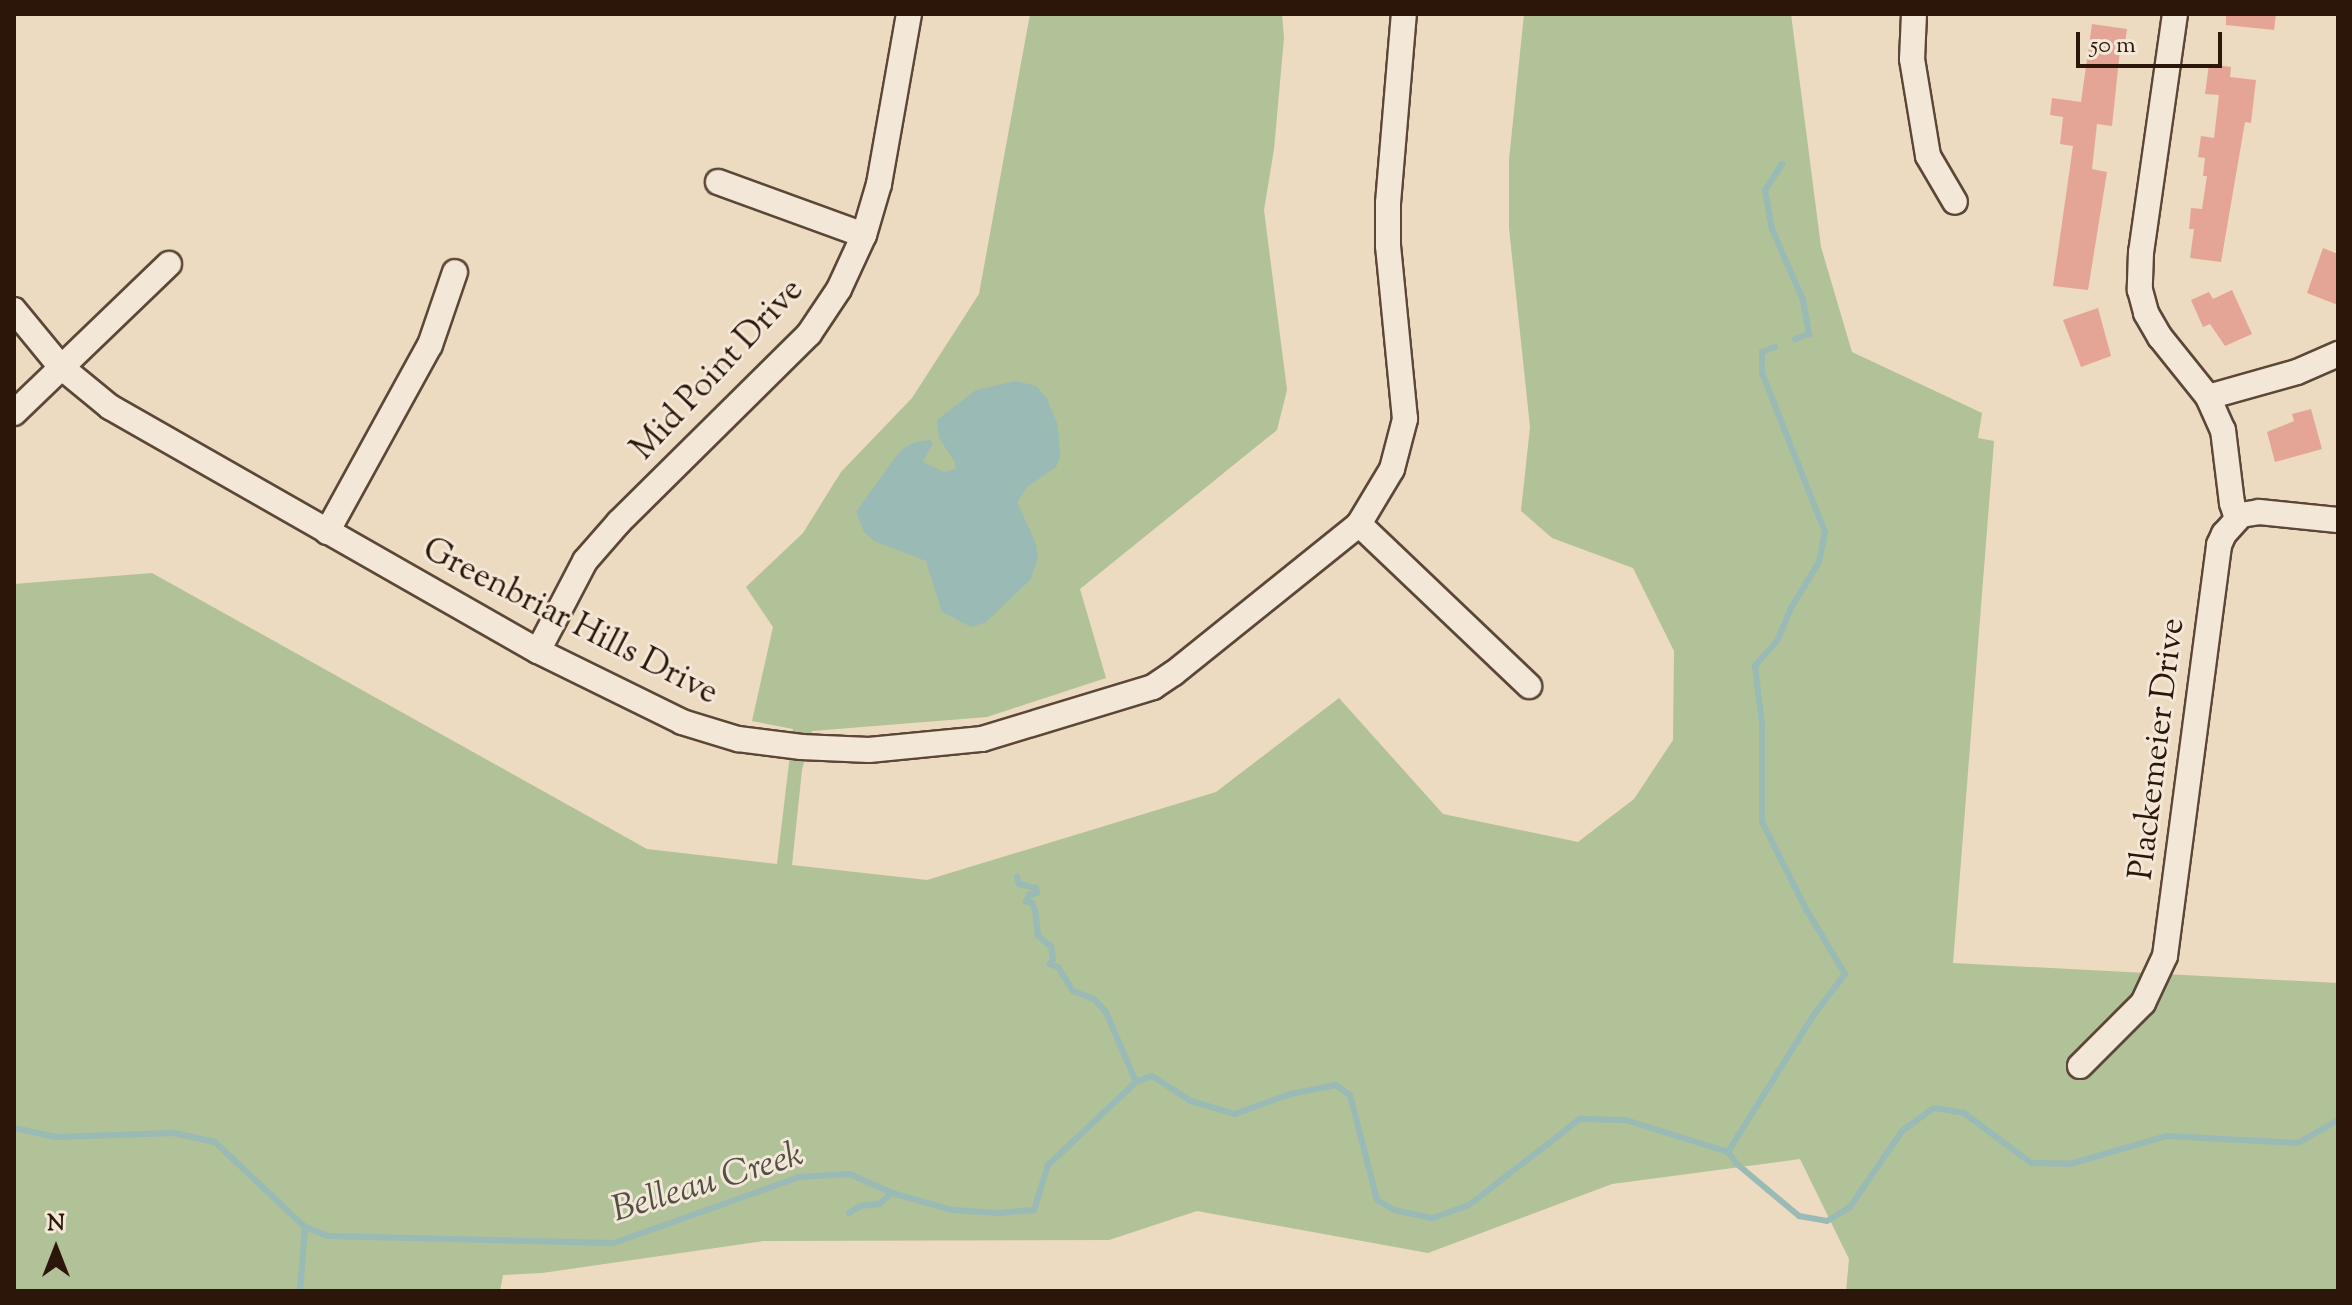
<!DOCTYPE html>
<style>
body{margin:0}
#map{position:relative;width:2352px;height:1305px;overflow:hidden;background:#ecdac1;font-family:"Sorts Mill Goudy",serif}
div>[style]{position:absolute}
.green>*{inset:0;background:#b1c198}
.water>*{inset:0;background:#99bab5}
.stream>*{height:6px;margin:-3px;padding:0 3px;transform-origin:3px;border-radius:3px;background:#99bab5}
.building>*{inset:0;background:#e4a597}
.roads{filter:drop-shadow(2px 0 #5c4737) drop-shadow(-2px 0 #5c4737) drop-shadow(0 2px #5c4737) drop-shadow(0 -2px #5c4737)}
.minor>*{height:24px;margin:-12px;padding:0 12px;transform-origin:12px;border-radius:12px;background:#f3e7d7}
span{translate:-50% -50%;white-space:nowrap;text-align:center;line-height:1.15;-webkit-text-stroke:6px #f3e7d7;paint-order:stroke}
.street-label{font-size:34px;color:#2c1609}
.water-label{font-size:36px;color:#524f45;font-style:italic}
.frame{position:absolute;inset:0;border:16px solid #2c1609;pointer-events:none}
.north{position:absolute;left:16px;top:1209px;width:80px;height:80px;-webkit-text-stroke:6px #f3e7d7;paint-order:stroke;rotate:0deg;font-size:22px;font-weight:700;line-height:32px;text-align:center;color:#2c1609}
.north::after{content:'';display:block;margin:auto;width:28px;height:36px;background:#2c1609;clip-path:polygon(50% 0,100% 100%,50% 72%,0 100%)}
.scale{position:absolute;left:2076px;top:32px;width:146px;height:36px;box-sizing:border-box;border:4px solid #2c1609;border-top:0;padding-left:10px;font-size:24px;line-height:28px;white-space:nowrap;color:#2c1609;-webkit-text-stroke:6px #f3e7d7;paint-order:stroke}
</style>
<div id="map">
<div class="green">
<i style="clip-path:polygon(1030px 14px,1282px 14px,1284px 38px,1274px 149px,1264px 210px,1287px 390px,1277px 430px,1080px 589px,1106px 678px,987px 717px,812px 731px,802px 770px,792px 865px,927px 880px,1216px 792px,1339px 698px,1443px 814px,1578px 842px,1634px 799px,1673px 740px,1674px 651px,1633px 568px,1552px 538px,1521px 511px,1530px 427px,1509px 228px,1509px 160px,1524px 14px,1791px 14px,1821px 247px,1852px 352px,1982px 413px,1978px 438px,1994px 441px,1953px 963px,2338px 983px,2338px 1291px,1846px 1291px,1849px 1259px,1800px 1159px,1612px 1184px,1428px 1253px,1197px 1211px,1109px 1240px,764px 1241px,542px 1273px,503px 1275px,500px 1291px,14px 1291px,14px 584px,152px 573px,647px 849px,777px 864px,793px 729px,752px 721px,773px 627px,746px 587px,803px 533px,841px 472px,912px 398px,979px 294px)"></i>
</div>
<div class="water">
<i style="clip-path:polygon(1016px 381px,1036px 386px,1047px 398px,1058px 426px,1060px 457px,1056px 467px,1027px 487px,1017px 502px,1036px 544px,1038px 557px,1031px 579px,986px 622px,971px 627px,942px 612px,926px 561px,874px 541px,864px 532px,856px 512px,891px 463px,902px 449px,916px 442px,930px 440px,933px 443px,923px 462px,944px 472px,955px 469px,955px 462px,939px 438px,937px 420px,976px 390px)"></i>
</div>
<div class="stream">
<i style="left:1782px;top:164px;width:31px;rotate:123deg"></i>
<i style="left:1765px;top:190px;width:40px;rotate:80deg"></i>
<i style="left:1772px;top:229px;width:77px;rotate:66.4deg"></i>
<i style="left:1803px;top:300px;width:35px;rotate:80deg"></i>
<i style="left:1809px;top:334px;width:15px;rotate:160deg"></i>
<i style="left:1017px;top:877px;width:7px;rotate:74deg"></i>
<i style="left:1019px;top:884px;width:17px;rotate:13deg"></i>
<i style="left:1036px;top:888px;width:5px;rotate:79deg"></i>
<i style="left:1037px;top:893px;width:8px;rotate:166deg"></i>
<i style="left:1029px;top:895px;width:7px;rotate:117deg"></i>
<i style="left:1026px;top:901px;width:6px;rotate:18deg"></i>
<i style="left:1032px;top:903px;width:8px;rotate:67deg"></i>
<i style="left:1035px;top:910px;width:26px;rotate:83deg"></i>
<i style="left:1038px;top:936px;width:16px;rotate:38deg"></i>
<i style="left:1051px;top:946px;width:13px;rotate:81deg"></i>
<i style="left:1053px;top:959px;width:6px;rotate:121deg"></i>
<i style="left:1050px;top:964px;width:9px;rotate:21deg"></i>
<i style="left:1058px;top:967px;width:28px;rotate:58deg"></i>
<i style="left:1073px;top:991px;width:22px;rotate:21deg"></i>
<i style="left:1094px;top:999px;width:18px;rotate:47deg"></i>
<i style="left:1106px;top:1012px;width:76px;rotate:66.8deg"></i>
<i style="left:14px;top:1128px;width:43px;rotate:12.1deg"></i>
<i style="left:56px;top:1137px;width:118px;rotate:-1.9deg"></i>
<i style="left:174px;top:1133px;width:42px;rotate:12.4deg"></i>
<i style="left:215px;top:1142px;width:124px;rotate:43.4deg"></i>
<i style="left:305px;top:1227px;width:25px;rotate:21deg"></i>
<i style="left:328px;top:1236px;width:286px;rotate:1.4deg"></i>
<i style="left:614px;top:1243px;width:196px;rotate:-19.6deg"></i>
<i style="left:799px;top:1177px;width:51px;rotate:-3.4deg"></i>
<i style="left:850px;top:1174px;width:46px;rotate:24.3deg"></i>
<i style="left:892px;top:1193px;width:62px;rotate:15.8deg"></i>
<i style="left:952px;top:1210px;width:47px;rotate:3.7deg"></i>
<i style="left:999px;top:1213px;width:35px;rotate:-5deg"></i>
<i style="left:1034px;top:1210px;width:47px;rotate:-72.7deg"></i>
<i style="left:1048px;top:1165px;width:121px;rotate:-43.3deg"></i>
<i style="left:1136px;top:1082px;width:17px;rotate:-21deg"></i>
<i style="left:1152px;top:1076px;width:46px;rotate:32.7deg"></i>
<i style="left:1191px;top:1101px;width:46px;rotate:16.5deg"></i>
<i style="left:1235px;top:1114px;width:59px;rotate:-20deg"></i>
<i style="left:1290px;top:1094px;width:47px;rotate:-11.1deg"></i>
<i style="left:1336px;top:1085px;width:17px;rotate:36deg"></i>
<i style="left:1350px;top:1095px;width:108px;rotate:75.6deg"></i>
<i style="left:1377px;top:1200px;width:20px;rotate:30deg"></i>
<i style="left:1394px;top:1210px;width:40px;rotate:12deg"></i>
<i style="left:1433px;top:1218px;width:38px;rotate:-20deg"></i>
<i style="left:1469px;top:1205px;width:140px;rotate:-37.8deg"></i>
<i style="left:1580px;top:1119px;width:46px;rotate:1.2deg"></i>
<i style="left:1626px;top:1120px;width:107px;rotate:17.4deg"></i>
<i style="left:1728px;top:1152px;width:15px;rotate:53deg"></i>
<i style="left:1737px;top:1164px;width:81px;rotate:40deg"></i>
<i style="left:1799px;top:1216px;width:28px;rotate:10deg"></i>
<i style="left:1827px;top:1221px;width:27px;rotate:-31deg"></i>
<i style="left:1850px;top:1207px;width:92px;rotate:-55.6deg"></i>
<i style="left:1902px;top:1131px;width:39px;rotate:-36deg"></i>
<i style="left:1934px;top:1108px;width:30px;rotate:9deg"></i>
<i style="left:1964px;top:1113px;width:84px;rotate:36.7deg"></i>
<i style="left:2031px;top:1163px;width:39px;rotate:1deg"></i>
<i style="left:2070px;top:1164px;width:101px;rotate:-16.1deg"></i>
<i style="left:2167px;top:1136px;width:131px;rotate:3.1deg"></i>
<i style="left:2298px;top:1143px;width:46px;rotate:-29.9deg"></i>
<i style="left:1728px;top:1152px;width:160px;rotate:-58deg"></i>
<i style="left:1813px;top:1016px;width:53px;rotate:-52.7deg"></i>
<i style="left:1845px;top:974px;width:76px;rotate:-121deg"></i>
<i style="left:1806px;top:909px;width:97px;rotate:-116.8deg"></i>
<i style="left:1762px;top:822px;width:98px;rotate:-90deg"></i>
<i style="left:1762px;top:724px;width:58px;rotate:-96.9deg"></i>
<i style="left:1755px;top:666px;width:33px;rotate:-49deg"></i>
<i style="left:1777px;top:641px;width:36px;rotate:-67deg"></i>
<i style="left:1791px;top:608px;width:54px;rotate:-58.7deg"></i>
<i style="left:1819px;top:562px;width:31px;rotate:-79deg"></i>
<i style="left:1825px;top:532px;width:171px;rotate:-111.6deg"></i>
<i style="left:1762px;top:373px;width:21px;rotate:-90deg"></i>
<i style="left:1762px;top:352px;width:14px;rotate:-21deg"></i>
<i style="left:849px;top:1213px;width:13px;rotate:-32deg"></i>
<i style="left:860px;top:1206px;width:19px;rotate:-6deg"></i>
<i style="left:879px;top:1204px;width:17px;rotate:-40deg"></i>
<i style="left:300px;top:1291px;width:64px;rotate:-85.5deg"></i>
</div>
<div class="building">
<i style="clip-path:polygon(2226px 14px,2276px 14px,2274px 30px,2226px 25px)"></i>
<i style="clip-path:polygon(2092px 24px,2127px 29px,2124px 50px,2120px 50px,2112px 126px,2097px 124px,2092px 169px,2107px 172px,2088px 290px,2053px 286px,2073px 146px,2060px 144px,2063px 117px,2050px 115px,2052px 98px,2081px 102px)"></i>
<i style="clip-path:polygon(2209px 64px,2231px 67px,2230px 77px,2256px 80px,2251px 123px,2245px 122px,2221px 262px,2190px 258px,2194px 229px,2189px 229px,2191px 208px,2202px 209px,2207px 176px,2203px 176px,2205px 158px,2198px 157px,2201px 136px,2214px 138px,2219px 95px,2205px 94px)"></i>
<i style="clip-path:polygon(2323px 248px,2338px 254px,2338px 305px,2307px 293px)"></i>
<i style="clip-path:polygon(2232px 290px,2252px 334px,2225px 346px,2210px 324px,2203px 327px,2191px 300px,2209px 292px,2213px 299px)"></i>
<i style="clip-path:polygon(2098px 308px,2111px 356px,2081px 367px,2063px 320px)"></i>
<i style="clip-path:polygon(2311px 409px,2322px 449px,2275px 462px,2267px 432px,2294px 421px,2292px 414px)"></i>
</div>
<div class="roads">
<div class="minor">
<i style="left:1914px;top:14px;width:45px;rotate:92.5deg"></i>
<i style="left:1912px;top:59px;width:98px;rotate:80.6deg"></i>
<i style="left:1928px;top:156px;width:53px;rotate:59.6deg"></i>
<i style="left:2175px;top:14px;width:240px;rotate:98.1deg"></i>
<i style="left:2141px;top:252px;width:38px;rotate:92deg"></i>
<i style="left:2140px;top:290px;width:24px;rotate:75deg"></i>
<i style="left:2146px;top:313px;width:28px;rotate:60deg"></i>
<i style="left:2160px;top:337px;width:77px;rotate:51.3deg"></i>
<i style="left:2208px;top:397px;width:36px;rotate:66deg"></i>
<i style="left:2223px;top:430px;width:74px;rotate:83deg"></i>
<i style="left:2232px;top:503px;width:16px;rotate:72deg"></i>
<i style="left:718px;top:182px;width:155px;rotate:20deg"></i>
<i style="left:14px;top:310px;width:72px;rotate:50.6deg"></i>
<i style="left:60px;top:366px;width:65px;rotate:39.4deg"></i>
<i style="left:110px;top:407px;width:493px;rotate:29.7deg"></i>
<i style="left:538px;top:651px;width:161px;rotate:26.2deg"></i>
<i style="left:682px;top:722px;width:59px;rotate:16.9deg"></i>
<i style="left:738px;top:739px;width:64px;rotate:7.2deg"></i>
<i style="left:801px;top:747px;width:68px;rotate:2.5deg"></i>
<i style="left:869px;top:750px;width:114px;rotate:-5.6deg"></i>
<i style="left:982px;top:739px;width:179px;rotate:-16.9deg"></i>
<i style="left:1153px;top:687px;width:25px;rotate:-34deg"></i>
<i style="left:1174px;top:673px;width:238px;rotate:-38.8deg"></i>
<i style="left:1359px;top:524px;width:64px;rotate:-59deg"></i>
<i style="left:1392px;top:469px;width:52px;rotate:-75.4deg"></i>
<i style="left:1405px;top:419px;width:174px;rotate:-95.6deg"></i>
<i style="left:1388px;top:246px;width:43px;rotate:-90deg"></i>
<i style="left:1388px;top:203px;width:190px;rotate:-85.2deg"></i>
<i style="left:2208px;top:397px;width:92px;rotate:-15.7deg"></i>
<i style="left:2297px;top:372px;width:45px;rotate:-23.7deg"></i>
<i style="left:14px;top:413px;width:215px;rotate:-43.9deg"></i>
<i style="left:1359px;top:524px;width:235px;rotate:43.6deg"></i>
<i style="left:327px;top:532px;width:213px;rotate:-61.2deg"></i>
<i style="left:430px;top:345px;width:77px;rotate:-71.1deg"></i>
<i style="left:538px;top:651px;width:102px;rotate:-62.4deg"></i>
<i style="left:585px;top:561px;width:52px;rotate:-48.9deg"></i>
<i style="left:619px;top:522px;width:267px;rotate:-44.7deg"></i>
<i style="left:809px;top:334px;width:54px;rotate:-56.3deg"></i>
<i style="left:839px;top:289px;width:60px;rotate:-65.2deg"></i>
<i style="left:864px;top:235px;width:53px;rotate:-73.6deg"></i>
<i style="left:879px;top:184px;width:173px;rotate:-80deg"></i>
<i style="left:2080px;top:1066px;width:89px;rotate:-45deg"></i>
<i style="left:2143px;top:1003px;width:52px;rotate:-64.9deg"></i>
<i style="left:2165px;top:956px;width:415px;rotate:-82.5deg"></i>
<i style="left:2219px;top:545px;width:12px;rotate:-66deg"></i>
<i style="left:2224px;top:534px;width:25px;rotate:-48deg"></i>
<i style="left:2241px;top:515px;width:18px;rotate:-9deg"></i>
<i style="left:2259px;top:512px;width:79px;rotate:5.8deg"></i>
</div>
</div>
<div class="street-label">
<span style="left:718px;top:370px;rotate:-47deg">Mid Point Drive</span>
<span style="left:570px;top:622px;rotate:27deg">Greenbriar Hills Drive</span>
<span style="left:2158px;top:749px;rotate:-83deg">Plackemeier Drive</span>
</div>
<div class="water-label">
<span style="left:708px;top:1184px;rotate:-17deg">Belleau Creek</span>
</div>
<div class="frame"></div>
<div class="north">N</div>
<div class="scale">50 m</div>
</div>
